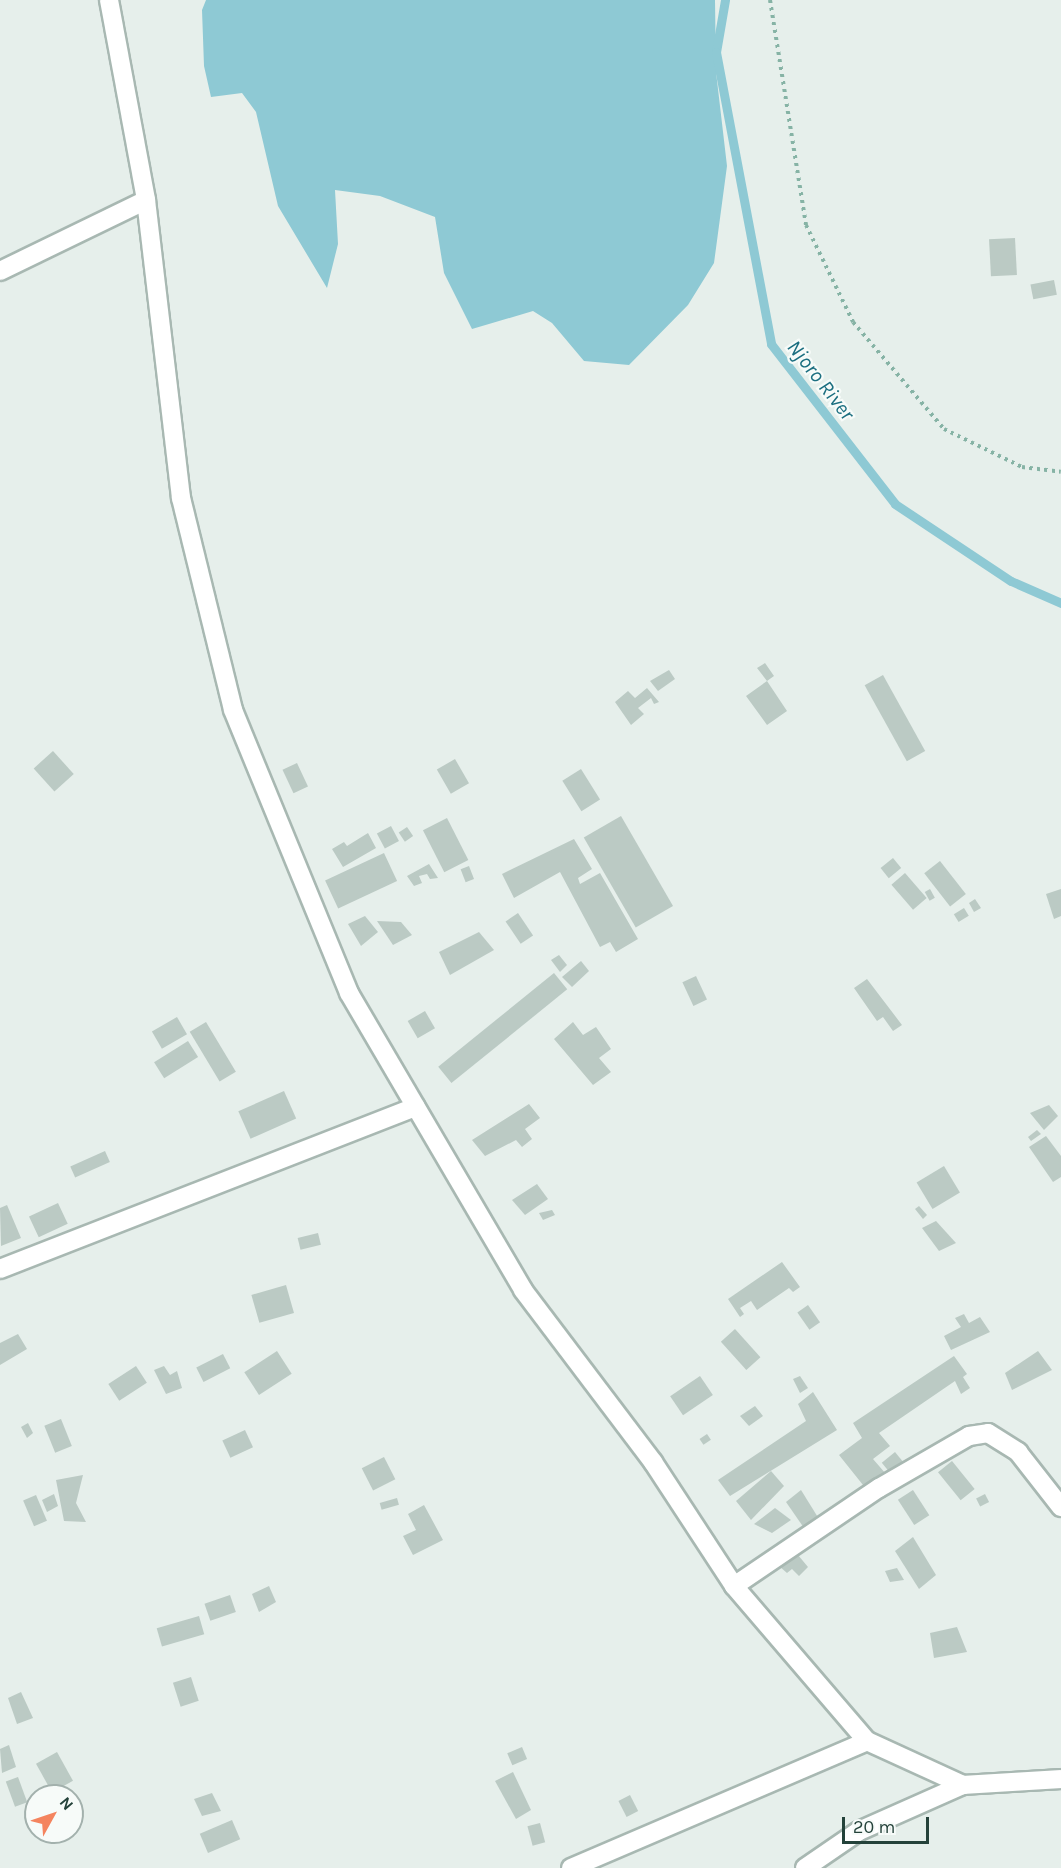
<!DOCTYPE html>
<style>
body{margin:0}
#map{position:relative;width:1061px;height:1868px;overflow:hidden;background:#e6efeb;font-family:Karla,sans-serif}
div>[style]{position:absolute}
.water>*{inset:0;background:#8ec9d4}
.stream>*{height:9px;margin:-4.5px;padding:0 4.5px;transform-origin:4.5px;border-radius:4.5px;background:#8ec9d4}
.building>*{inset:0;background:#bbcac4;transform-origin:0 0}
.path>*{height:4px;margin-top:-2px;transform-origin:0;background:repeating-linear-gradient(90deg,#86b3a5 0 3px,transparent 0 7.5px)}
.roads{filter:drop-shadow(2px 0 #a8b8b2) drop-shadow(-2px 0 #a8b8b2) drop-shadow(0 2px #a8b8b2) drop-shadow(0 -2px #a8b8b2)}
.minor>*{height:18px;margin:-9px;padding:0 9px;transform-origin:9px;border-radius:9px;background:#fff}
span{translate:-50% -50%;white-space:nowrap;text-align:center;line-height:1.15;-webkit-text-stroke:4.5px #f7fbf9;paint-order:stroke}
.water-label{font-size:21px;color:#1c6f80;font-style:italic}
.north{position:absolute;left:24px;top:1784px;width:60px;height:60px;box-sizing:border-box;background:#f7fbf9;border:2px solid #a3b1ad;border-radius:50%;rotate:50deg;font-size:16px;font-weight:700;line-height:24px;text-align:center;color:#24423a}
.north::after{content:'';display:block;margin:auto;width:21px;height:27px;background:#f4845f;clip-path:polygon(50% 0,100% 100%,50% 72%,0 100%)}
.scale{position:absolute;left:842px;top:1817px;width:87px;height:27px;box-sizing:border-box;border:3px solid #24423a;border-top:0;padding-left:8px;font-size:18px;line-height:21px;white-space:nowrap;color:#24423a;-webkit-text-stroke:4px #f7fbf9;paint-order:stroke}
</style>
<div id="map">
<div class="water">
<i style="clip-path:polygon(206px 0,715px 0,716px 72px,727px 166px,714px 263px,688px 305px,629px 365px,584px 361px,552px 323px,533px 311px,472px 329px,444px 273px,435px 217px,380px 196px,335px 190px,338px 244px,327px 288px,278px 206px,256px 112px,242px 93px,211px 97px,204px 66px,202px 10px)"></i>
</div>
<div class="stream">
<i style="left:725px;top:0;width:53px;rotate:99.8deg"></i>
<i style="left:716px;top:52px;width:297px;rotate:79.3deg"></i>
<i style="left:771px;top:344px;width:202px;rotate:52.2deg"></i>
<i style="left:895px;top:504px;width:139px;rotate:33.6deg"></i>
<i style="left:1011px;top:581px;width:55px;rotate:23.7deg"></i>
</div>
<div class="building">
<i style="left:1015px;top:238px;width:37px;height:26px;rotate:87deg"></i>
<i style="left:1054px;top:280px;width:15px;height:24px;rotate:79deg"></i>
<i style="clip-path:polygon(765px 663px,774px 676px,767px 681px,787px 711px,767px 725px,746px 696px,767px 681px,757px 668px)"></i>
<i style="clip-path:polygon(669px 670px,675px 679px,658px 691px,650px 681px)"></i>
<i style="left:883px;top:675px;width:87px;height:21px;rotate:61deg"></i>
<i style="clip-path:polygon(647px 688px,659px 702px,654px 704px,651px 698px,638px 708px,644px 714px,631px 725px,615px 702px,628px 691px,635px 698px)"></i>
<i style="left:53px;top:751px;width:31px;height:26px;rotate:48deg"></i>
<i style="left:455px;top:759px;width:28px;height:21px;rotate:60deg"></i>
<i style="left:297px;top:763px;width:26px;height:16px;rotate:65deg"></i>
<i style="left:581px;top:769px;width:36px;height:22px;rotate:58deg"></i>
<i style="left:621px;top:816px;width:104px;height:43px;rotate:60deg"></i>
<i style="left:447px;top:818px;width:47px;height:27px;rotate:63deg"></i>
<i style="left:391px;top:826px;width:17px;height:16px;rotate:62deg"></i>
<i style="left:407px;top:827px;width:11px;height:10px;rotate:56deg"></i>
<i style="clip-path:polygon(368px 833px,376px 848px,343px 867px,332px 849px,344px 842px,347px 846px)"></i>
<i style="clip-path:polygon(574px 839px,592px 869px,578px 878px,580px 884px,600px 873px,638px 939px,616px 952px,610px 942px,600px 947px,560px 872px,514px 898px,502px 874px)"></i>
<i style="left:384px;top:853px;width:31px;height:65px;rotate:65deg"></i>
<i style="left:893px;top:858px;width:13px;height:16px;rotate:51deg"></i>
<i style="left:940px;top:861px;width:42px;height:20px;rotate:52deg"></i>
<i style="clip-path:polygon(429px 864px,438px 878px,430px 879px,427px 874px,419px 876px,422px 883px,414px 886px,407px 876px)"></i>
<i style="left:469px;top:866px;width:14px;height:9px;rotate:69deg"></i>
<i style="left:905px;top:873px;width:33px;height:18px;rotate:49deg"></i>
<i style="left:930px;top:889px;width:10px;height:6px;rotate:61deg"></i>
<i style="clip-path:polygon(1061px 889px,1061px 916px,1054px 919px,1046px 894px)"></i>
<i style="clip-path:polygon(975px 899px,981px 908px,974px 912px,969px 903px)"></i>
<i style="left:964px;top:908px;width:9px;height:12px;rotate:58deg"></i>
<i style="left:518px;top:913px;width:27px;height:15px;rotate:56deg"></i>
<i style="clip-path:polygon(365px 916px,378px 932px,361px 946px,348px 924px)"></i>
<i style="clip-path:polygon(377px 921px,401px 922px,412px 935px,393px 945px)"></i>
<i style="clip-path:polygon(479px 932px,494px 950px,450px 975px,439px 952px)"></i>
<i style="clip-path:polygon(559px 955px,567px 965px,560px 972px,551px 960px)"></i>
<i style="clip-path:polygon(581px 961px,589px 971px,572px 987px,562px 977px)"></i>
<i style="left:554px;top:973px;width:21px;height:149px;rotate:51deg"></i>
<i style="left:696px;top:976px;width:26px;height:15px;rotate:65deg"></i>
<i style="clip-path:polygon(867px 979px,902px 1025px,893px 1031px,883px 1017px,877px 1021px,854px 988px)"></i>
<i style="left:425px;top:1011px;width:20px;height:20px;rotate:60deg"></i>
<i style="left:177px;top:1017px;width:20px;height:29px;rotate:60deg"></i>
<i style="left:206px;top:1022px;width:58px;height:19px;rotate:59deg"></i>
<i style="clip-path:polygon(573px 1022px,583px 1035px,596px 1027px,611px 1049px,599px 1058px,611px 1072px,593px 1085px,554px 1039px)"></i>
<i style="left:188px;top:1041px;width:19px;height:40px;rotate:58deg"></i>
<i style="left:284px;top:1091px;width:30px;height:50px;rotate:66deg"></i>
<i style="clip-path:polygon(529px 1104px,540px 1118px,525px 1129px,532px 1139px,522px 1147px,516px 1140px,485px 1156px,472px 1140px)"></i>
<i style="clip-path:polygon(1049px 1105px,1058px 1116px,1044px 1130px,1030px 1113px)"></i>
<i style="clip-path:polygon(1037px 1130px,1041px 1134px,1031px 1141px,1028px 1137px)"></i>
<i style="clip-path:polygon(1046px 1136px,1061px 1156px,1061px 1177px,1053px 1182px,1029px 1147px)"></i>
<i style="left:105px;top:1151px;width:12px;height:38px;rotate:66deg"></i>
<i style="left:944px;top:1166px;width:31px;height:32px;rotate:59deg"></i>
<i style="clip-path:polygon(537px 1184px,548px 1199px,525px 1215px,512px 1200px)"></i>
<i style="left:58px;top:1203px;width:23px;height:32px;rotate:65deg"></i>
<i style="clip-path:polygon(7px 1205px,21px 1238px,1px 1246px,0 1208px)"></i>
<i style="clip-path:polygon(919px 1206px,927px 1215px,923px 1219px,915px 1209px)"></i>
<i style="clip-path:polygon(552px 1210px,555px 1215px,543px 1220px,539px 1213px)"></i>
<i style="clip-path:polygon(936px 1221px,956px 1243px,939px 1251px,922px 1228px)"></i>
<i style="left:318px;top:1233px;width:12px;height:21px;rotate:76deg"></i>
<i style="clip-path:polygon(782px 1262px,800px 1287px,793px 1292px,789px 1288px,757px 1310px,751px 1301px,740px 1308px,744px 1314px,740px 1317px,728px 1299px)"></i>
<i style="left:286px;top:1285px;width:29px;height:36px;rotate:74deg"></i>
<i style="left:808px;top:1305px;width:21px;height:13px;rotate:55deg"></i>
<i style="clip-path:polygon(964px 1314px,969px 1323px,980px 1317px,990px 1332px,951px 1350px,944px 1336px,961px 1327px,955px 1318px)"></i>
<i style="left:735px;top:1329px;width:38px;height:19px;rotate:48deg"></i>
<i style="clip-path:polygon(18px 1334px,27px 1349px,0 1365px,0 1343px)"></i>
<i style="left:277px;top:1351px;width:27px;height:39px;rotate:57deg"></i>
<i style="clip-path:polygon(1038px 1351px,1052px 1370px,1012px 1390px,1005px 1373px)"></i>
<i style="left:223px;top:1354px;width:16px;height:30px;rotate:63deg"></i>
<i style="clip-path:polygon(954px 1356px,967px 1374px,963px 1377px,970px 1388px,961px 1394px,955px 1381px,879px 1433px,890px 1446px,873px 1459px,886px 1474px,867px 1490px,839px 1455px,862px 1438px,853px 1423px)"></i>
<i style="left:136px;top:1366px;width:20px;height:33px;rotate:57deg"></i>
<i style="clip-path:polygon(164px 1366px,170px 1375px,177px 1371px,182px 1388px,166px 1394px,154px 1370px)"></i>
<i style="left:700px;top:1376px;width:23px;height:36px;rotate:56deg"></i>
<i style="clip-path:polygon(800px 1376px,808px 1388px,800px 1393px,793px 1379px)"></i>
<i style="clip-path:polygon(813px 1392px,837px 1430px,730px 1496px,718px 1480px,806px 1421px,798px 1404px)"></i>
<i style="clip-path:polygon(755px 1406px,763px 1416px,749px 1426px,740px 1416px)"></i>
<i style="left:61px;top:1419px;width:29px;height:18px;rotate:68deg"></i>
<i style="clip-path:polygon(28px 1423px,33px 1433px,27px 1438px,21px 1427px)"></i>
<i style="left:245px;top:1430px;width:19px;height:25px;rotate:65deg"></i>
<i style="left:707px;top:1434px;width:7px;height:9px;rotate:56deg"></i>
<i style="left:895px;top:1452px;width:13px;height:17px;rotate:51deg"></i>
<i style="left:384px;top:1457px;width:25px;height:25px;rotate:63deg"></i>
<i style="left:952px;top:1461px;width:36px;height:18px;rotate:51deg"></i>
<i style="clip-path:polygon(771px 1471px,784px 1486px,751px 1520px,736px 1501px)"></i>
<i style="clip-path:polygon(83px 1475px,76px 1503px,86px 1522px,64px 1521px,56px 1480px)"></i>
<i style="clip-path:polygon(801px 1490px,819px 1519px,804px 1528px,786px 1502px)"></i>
<i style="left:913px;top:1490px;width:30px;height:18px;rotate:57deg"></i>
<i style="clip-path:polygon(54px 1494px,58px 1506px,47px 1512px,42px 1500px)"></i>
<i style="left:985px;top:1494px;width:9px;height:10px;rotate:63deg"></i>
<i style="left:36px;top:1495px;width:28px;height:14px;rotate:67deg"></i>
<i style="left:397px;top:1498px;width:7px;height:18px;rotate:74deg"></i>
<i style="clip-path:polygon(424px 1505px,443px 1540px,413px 1555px,403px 1536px,416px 1530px,408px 1514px)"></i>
<i style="clip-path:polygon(775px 1508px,791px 1520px,772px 1533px,754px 1524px)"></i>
<i style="clip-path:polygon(913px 1537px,936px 1575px,919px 1589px,895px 1551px)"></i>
<i style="clip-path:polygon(798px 1555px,808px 1567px,799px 1576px,792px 1569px,787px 1573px,779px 1566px)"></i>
<i style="clip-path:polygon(897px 1568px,904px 1580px,890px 1582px,885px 1571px)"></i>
<i style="clip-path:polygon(269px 1586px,276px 1602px,259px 1612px,252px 1594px)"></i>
<i style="left:230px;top:1595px;width:18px;height:27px;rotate:71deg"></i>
<i style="left:199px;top:1616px;width:19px;height:44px;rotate:74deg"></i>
<i style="clip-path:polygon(957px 1627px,967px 1652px,934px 1658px,930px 1633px)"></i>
<i style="left:191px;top:1677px;width:25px;height:19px;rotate:72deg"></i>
<i style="clip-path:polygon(21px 1692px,33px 1718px,17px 1724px,8px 1698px)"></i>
<i style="clip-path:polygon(9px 1745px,16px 1767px,2px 1773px,0 1749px)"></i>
<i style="left:522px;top:1747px;width:13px;height:16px;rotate:67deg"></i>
<i style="left:57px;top:1752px;width:33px;height:24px;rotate:61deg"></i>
<i style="clip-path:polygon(513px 1772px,531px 1810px,516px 1819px,495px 1781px)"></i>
<i style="left:18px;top:1777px;width:27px;height:13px;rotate:70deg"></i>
<i style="clip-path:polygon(212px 1793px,221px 1811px,202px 1816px,194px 1799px)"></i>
<i style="left:630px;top:1795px;width:18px;height:13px;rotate:63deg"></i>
<i style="left:232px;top:1820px;width:21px;height:35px;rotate:67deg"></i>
<i style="left:540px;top:1823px;width:20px;height:13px;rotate:75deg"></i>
</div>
<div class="path">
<i style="left:770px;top:0;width:228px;rotate:80.9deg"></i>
<i style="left:806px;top:225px;width:108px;rotate:64.1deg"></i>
<i style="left:853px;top:322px;width:140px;rotate:49.6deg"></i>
<i style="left:944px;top:429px;width:87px;rotate:26deg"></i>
<i style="left:1022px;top:467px;width:39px;rotate:7deg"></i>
</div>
<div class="roads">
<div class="minor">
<i style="left:109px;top:0;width:203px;rotate:79.5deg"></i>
<i style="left:146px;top:200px;width:300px;rotate:83.3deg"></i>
<i style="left:181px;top:498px;width:218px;rotate:76.2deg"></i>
<i style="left:233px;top:710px;width:306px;rotate:67.7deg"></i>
<i style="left:349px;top:993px;width:344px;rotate:59.6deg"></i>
<i style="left:523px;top:1290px;width:216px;rotate:52.9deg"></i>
<i style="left:653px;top:1462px;width:148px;rotate:56.8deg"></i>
<i style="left:734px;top:1586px;width:204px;rotate:49.4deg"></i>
<i style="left:867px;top:1741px;width:106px;rotate:24.6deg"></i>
<i style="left:0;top:271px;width:162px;rotate:-25.9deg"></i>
<i style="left:0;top:1269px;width:446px;rotate:-21.3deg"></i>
<i style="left:734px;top:1586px;width:175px;rotate:-34.1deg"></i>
<i style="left:879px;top:1488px;width:104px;rotate:-30deg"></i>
<i style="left:969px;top:1436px;width:19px;rotate:-9deg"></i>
<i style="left:988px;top:1433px;width:36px;rotate:32deg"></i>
<i style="left:1018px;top:1452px;width:70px;rotate:52deg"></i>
<i style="left:571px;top:1868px;width:322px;rotate:-23.2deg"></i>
<i style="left:805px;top:1868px;width:65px;rotate:-34.4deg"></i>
<i style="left:859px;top:1831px;width:114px;rotate:-23.9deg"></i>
<i style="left:963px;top:1785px;width:98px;rotate:-3.5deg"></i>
</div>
</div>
<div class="water-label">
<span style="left:821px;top:380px;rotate:52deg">Njoro River</span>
</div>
<div class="north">N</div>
<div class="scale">20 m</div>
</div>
